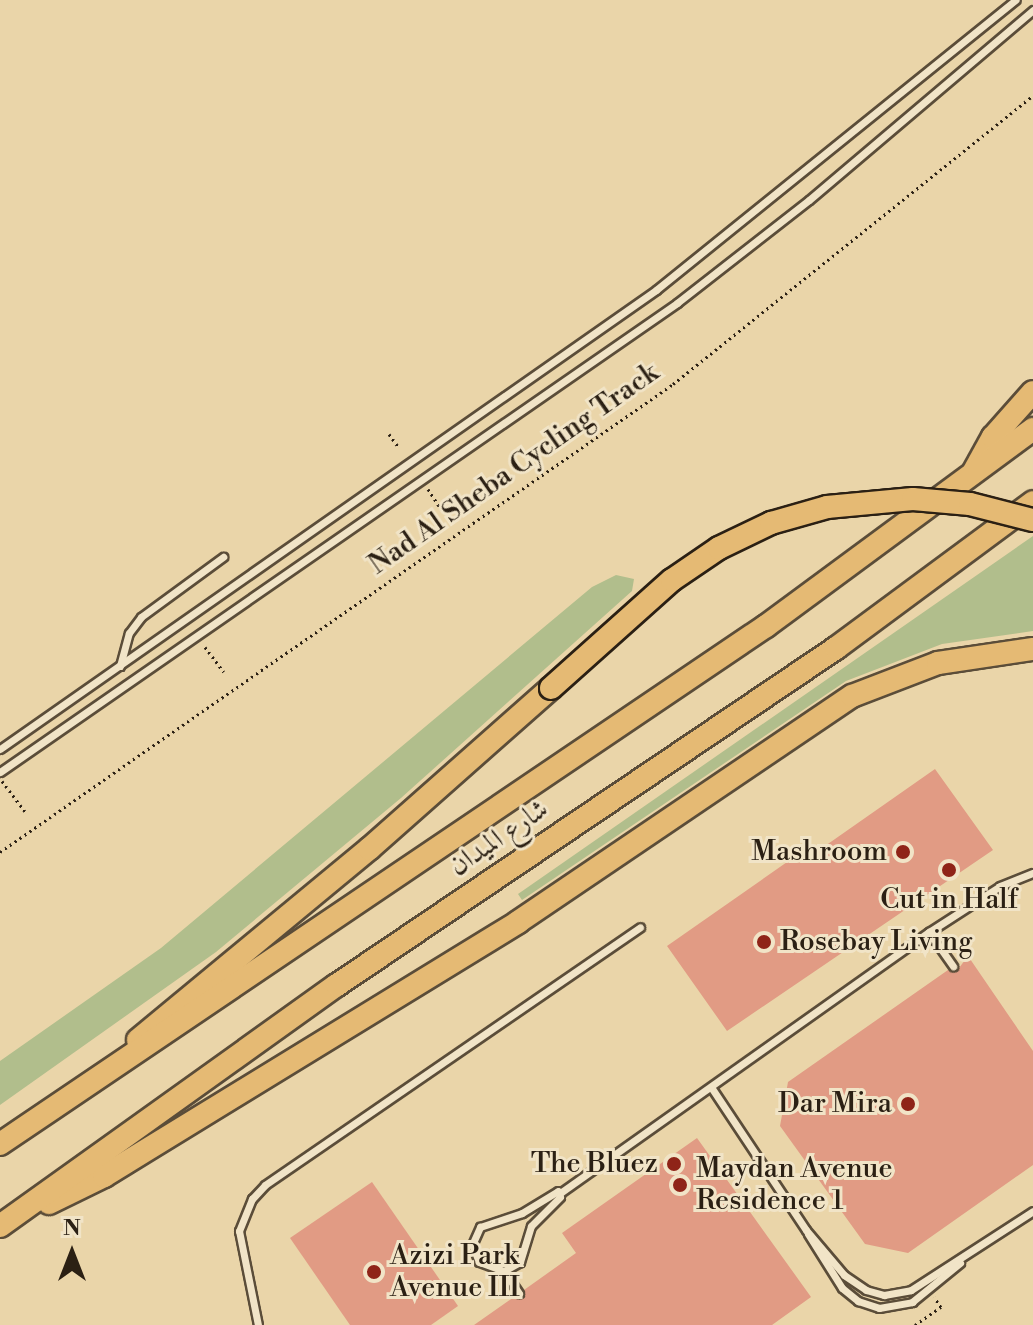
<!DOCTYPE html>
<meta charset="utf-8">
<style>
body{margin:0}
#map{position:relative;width:1033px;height:1325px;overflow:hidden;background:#ead5a9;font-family:"Libre Bodoni",Amiri,serif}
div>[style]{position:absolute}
.green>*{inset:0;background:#b1be8c}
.building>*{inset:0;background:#e19b84}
.path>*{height:3px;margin-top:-1.5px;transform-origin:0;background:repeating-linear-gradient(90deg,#2b2014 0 2px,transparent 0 6px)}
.roads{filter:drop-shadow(2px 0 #5b4d39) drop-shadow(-2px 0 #5b4d39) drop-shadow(0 2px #5b4d39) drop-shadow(0 -2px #5b4d39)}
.service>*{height:7px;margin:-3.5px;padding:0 3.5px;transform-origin:3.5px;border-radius:3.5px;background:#f1e4c7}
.primary>*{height:22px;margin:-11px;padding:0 11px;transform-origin:11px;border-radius:11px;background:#e5ba74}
.bridges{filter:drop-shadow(2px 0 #2b2014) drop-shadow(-2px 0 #2b2014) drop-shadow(0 2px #2b2014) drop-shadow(0 -2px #2b2014)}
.primary-bridge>*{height:22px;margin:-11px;padding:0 11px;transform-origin:11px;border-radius:11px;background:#e5ba74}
.dots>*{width:22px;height:22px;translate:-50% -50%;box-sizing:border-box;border:4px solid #f1e4c7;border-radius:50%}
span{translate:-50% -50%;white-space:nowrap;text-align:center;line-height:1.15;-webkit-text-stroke:6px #f1e4c7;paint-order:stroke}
.street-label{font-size:28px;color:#2b2014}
.poi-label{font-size:28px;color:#2b2014}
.right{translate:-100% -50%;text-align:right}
.left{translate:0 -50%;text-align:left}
.north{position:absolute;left:32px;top:1213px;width:80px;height:80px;-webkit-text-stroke:6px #f1e4c7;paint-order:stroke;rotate:0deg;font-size:22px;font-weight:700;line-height:32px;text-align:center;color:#2b2014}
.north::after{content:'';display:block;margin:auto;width:28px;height:36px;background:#2b2014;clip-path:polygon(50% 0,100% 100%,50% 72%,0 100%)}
</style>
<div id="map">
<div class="green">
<i style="clip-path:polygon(1033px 536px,1033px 631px,942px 644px,846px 681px,522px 900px,518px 894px)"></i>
<i style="clip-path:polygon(616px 575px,634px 579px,632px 591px,401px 798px,216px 952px,0 1105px,0 1061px,161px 948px,592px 587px)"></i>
</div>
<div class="building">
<i style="clip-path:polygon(935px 769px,993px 850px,727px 1031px,667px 946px,800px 853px,805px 860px)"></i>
<i style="clip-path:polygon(968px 956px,1033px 1051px,1033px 1165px,908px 1253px,865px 1244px,780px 1126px,788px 1082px,948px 970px,956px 972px)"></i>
<i style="clip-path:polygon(697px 1138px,811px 1297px,772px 1325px,474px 1325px,514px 1297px,523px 1298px,524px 1290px,576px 1253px,562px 1233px)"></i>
<i style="clip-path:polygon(372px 1182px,458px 1306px,431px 1325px,350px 1325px,290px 1238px)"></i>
</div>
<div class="path">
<i style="left:389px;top:434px;width:17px;rotate:54deg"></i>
<i style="left:428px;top:489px;width:24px;rotate:57deg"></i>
<i style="left:205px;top:647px;width:31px;rotate:53deg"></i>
<i style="left:2px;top:781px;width:40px;rotate:53deg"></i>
<i style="left:0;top:852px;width:820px;rotate:-34.81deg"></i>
<i style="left:673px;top:384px;width:461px;rotate:-38.7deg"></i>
<i style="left:915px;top:1325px;width:32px;rotate:-35deg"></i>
<i style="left:941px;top:1307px;width:12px;rotate:-125deg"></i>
</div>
<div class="roads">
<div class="service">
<i style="left:120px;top:666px;width:34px;rotate:-75deg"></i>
<i style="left:129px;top:633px;width:20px;rotate:-53deg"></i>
<i style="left:141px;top:617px;width:102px;rotate:-36.2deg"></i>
<i style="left:0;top:749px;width:801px;rotate:-34.98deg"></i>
<i style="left:656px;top:290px;width:462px;rotate:-38.9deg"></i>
<i style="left:0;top:772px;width:824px;rotate:-34.71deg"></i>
<i style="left:677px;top:303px;width:167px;rotate:-38deg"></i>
<i style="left:809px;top:200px;width:294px;rotate:-40.3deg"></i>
<i style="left:929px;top:932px;width:42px;rotate:54.8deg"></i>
<i style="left:711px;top:1087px;width:172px;rotate:56.4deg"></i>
<i style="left:806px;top:1230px;width:59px;rotate:49.8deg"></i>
<i style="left:844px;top:1275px;width:27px;rotate:34deg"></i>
<i style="left:866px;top:1290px;width:19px;rotate:16deg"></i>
<i style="left:884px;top:1295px;width:27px;rotate:-10deg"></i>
<i style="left:911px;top:1290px;width:145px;rotate:-32.9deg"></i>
<i style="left:558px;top:1191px;width:6px;rotate:72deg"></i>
<i style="left:560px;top:1197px;width:41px;rotate:135deg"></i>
<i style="left:531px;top:1226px;width:38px;rotate:107deg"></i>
<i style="left:520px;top:1262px;width:18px;rotate:151deg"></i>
<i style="left:504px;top:1271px;width:27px;rotate:-160deg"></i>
<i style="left:479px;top:1262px;width:18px;rotate:-112deg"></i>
<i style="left:472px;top:1245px;width:20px;rotate:-66deg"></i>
<i style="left:480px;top:1227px;width:44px;rotate:-18.4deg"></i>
<i style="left:522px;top:1213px;width:42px;rotate:-31.4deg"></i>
<i style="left:560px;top:1193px;width:452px;rotate:-35.3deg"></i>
<i style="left:929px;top:932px;width:85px;rotate:-32.9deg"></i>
<i style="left:1000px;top:886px;width:35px;rotate:-22deg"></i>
<i style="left:808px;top:1234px;width:64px;rotate:57.8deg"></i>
<i style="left:842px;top:1288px;width:21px;rotate:39deg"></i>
<i style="left:858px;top:1301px;width:22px;rotate:18deg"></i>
<i style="left:879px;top:1308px;width:34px;rotate:-10deg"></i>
<i style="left:912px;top:1302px;width:62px;rotate:-39.1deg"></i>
<i style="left:504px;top:1271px;width:27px;rotate:56deg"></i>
<i style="left:258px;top:1325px;width:96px;rotate:-101.4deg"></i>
<i style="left:239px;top:1231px;width:35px;rotate:-68deg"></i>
<i style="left:252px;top:1199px;width:19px;rotate:-47deg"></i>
<i style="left:265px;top:1185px;width:455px;rotate:-34.5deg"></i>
</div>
<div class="primary">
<i style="left:974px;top:471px;width:39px;rotate:-61deg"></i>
<i style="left:993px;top:437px;width:60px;rotate:-48.4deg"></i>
<i style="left:138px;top:1040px;width:300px;rotate:-39.6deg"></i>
<i style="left:369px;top:849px;width:243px;rotate:-41.5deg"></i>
<i style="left:0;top:1144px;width:925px;rotate:-34.07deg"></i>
<i style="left:766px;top:626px;width:332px;rotate:-36.4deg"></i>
<i style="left:49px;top:1203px;width:61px;rotate:-26.1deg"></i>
<i style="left:104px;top:1176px;width:486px;rotate:-31.5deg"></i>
<i style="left:518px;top:922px;width:403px;rotate:-34.1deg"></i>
<i style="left:852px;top:696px;width:92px;rotate:-21deg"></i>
<i style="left:938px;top:663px;width:96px;rotate:-8.4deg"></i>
<i style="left:0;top:1226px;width:414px;rotate:-35.6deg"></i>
<i style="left:337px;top:985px;width:602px;rotate:-34.03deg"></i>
<i style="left:836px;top:648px;width:245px;rotate:-36.5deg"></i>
</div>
</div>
<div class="bridges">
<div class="primary-bridge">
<i style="left:551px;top:688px;width:162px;rotate:-41.8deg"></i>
<i style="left:672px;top:580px;width:57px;rotate:-34.2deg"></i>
<i style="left:719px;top:548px;width:58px;rotate:-25.7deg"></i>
<i style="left:771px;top:523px;width:58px;rotate:-15.9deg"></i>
<i style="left:827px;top:507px;width:86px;rotate:-5.3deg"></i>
<i style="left:913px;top:499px;width:57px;rotate:5deg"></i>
<i style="left:970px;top:504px;width:65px;rotate:14.3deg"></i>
</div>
</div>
<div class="dots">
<i style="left:903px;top:852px;background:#8f2418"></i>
<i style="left:949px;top:870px;background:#8f2418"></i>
<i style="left:764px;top:942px;background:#8f2418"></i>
<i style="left:908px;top:1104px;background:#8f2418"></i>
<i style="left:674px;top:1164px;background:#8f2418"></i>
<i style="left:680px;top:1185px;background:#8f2418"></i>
<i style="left:374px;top:1272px;background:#8f2418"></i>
</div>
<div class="street-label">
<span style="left:514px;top:469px;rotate:-35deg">Nad Al Sheba Cycling Track</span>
<span style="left:499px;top:838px;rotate:-34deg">شارع الميدان</span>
</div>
<div class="poi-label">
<span class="right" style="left:887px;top:852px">Mashroom</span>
<span style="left:949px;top:900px">Cut in Half</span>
<span class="left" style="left:780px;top:942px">Rosebay Living</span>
<span class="right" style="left:892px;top:1104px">Dar Mira</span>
<span class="right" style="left:658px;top:1164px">The Bluez</span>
<span class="left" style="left:696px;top:1185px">Maydan Avenue<br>Residence 1</span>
<span class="left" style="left:390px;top:1272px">Azizi Park<br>Avenue III</span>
</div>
<div class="north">N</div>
</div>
